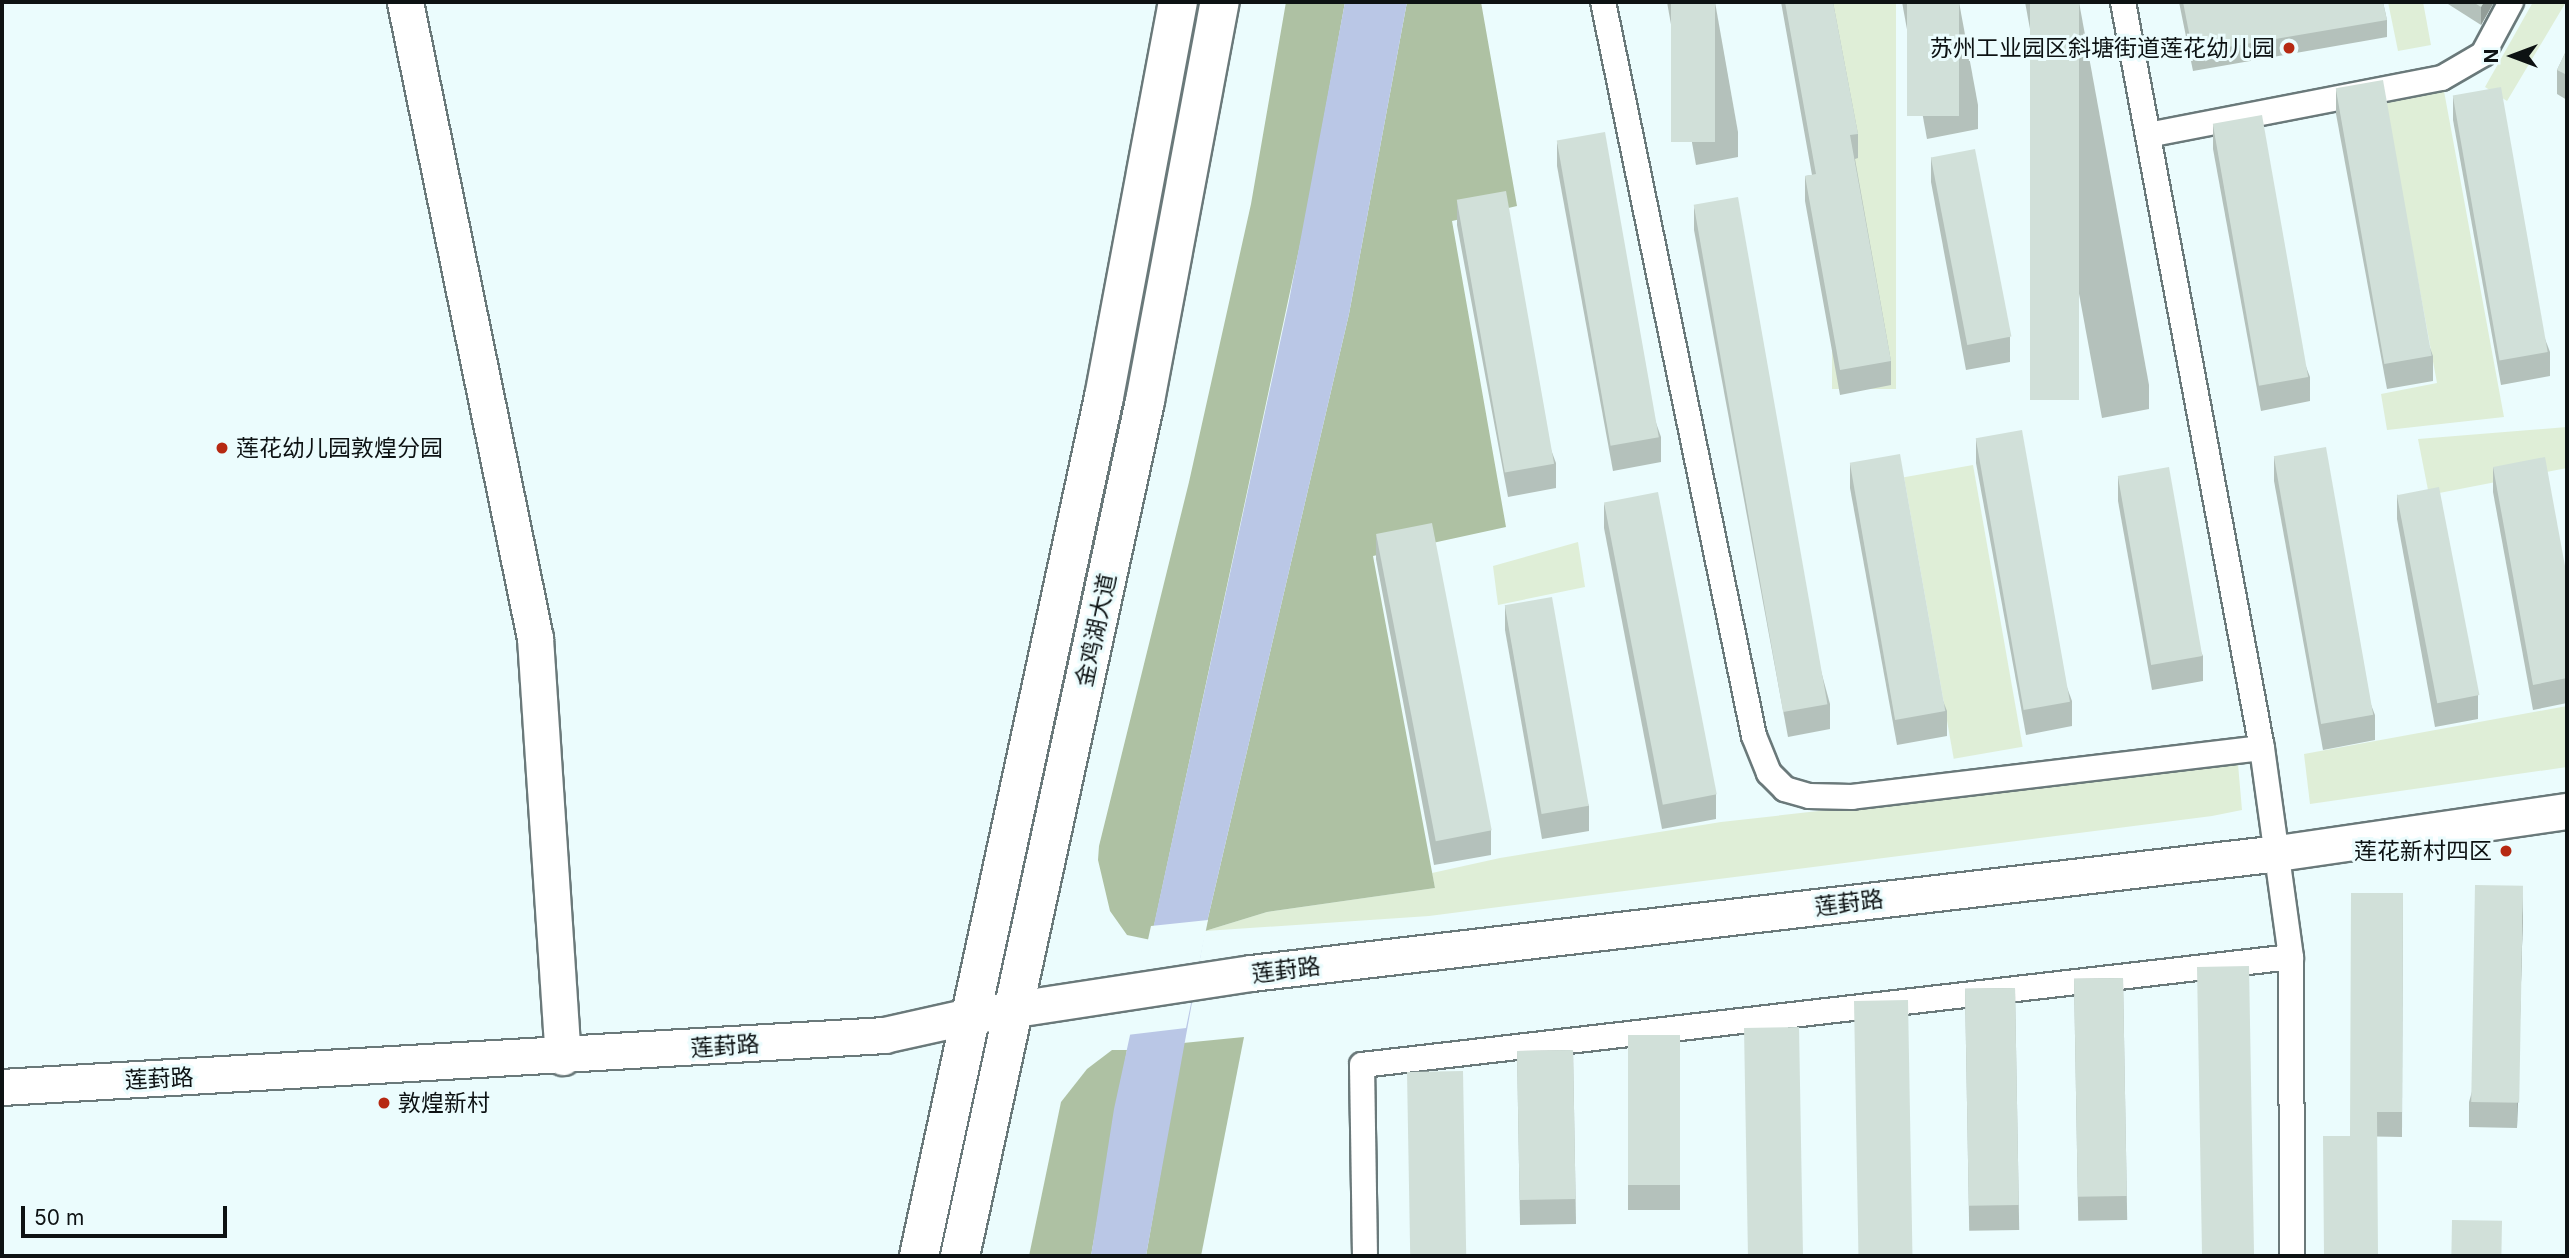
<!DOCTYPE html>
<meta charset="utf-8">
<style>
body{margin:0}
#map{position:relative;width:2569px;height:1258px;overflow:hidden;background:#ebfcfd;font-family:Inter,"Noto Sans SC",sans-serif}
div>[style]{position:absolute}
.green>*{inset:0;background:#dfeed7;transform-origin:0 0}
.forest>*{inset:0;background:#aec1a3}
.water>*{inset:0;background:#bac7e6}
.pier>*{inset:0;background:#ebfcfd}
.roads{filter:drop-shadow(2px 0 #6a797a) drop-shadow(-2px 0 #6a797a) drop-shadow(0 2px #6a797a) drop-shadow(0 -2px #6a797a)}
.street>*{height:24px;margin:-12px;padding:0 12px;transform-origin:12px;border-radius:12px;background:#fff}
.secondary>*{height:35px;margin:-17.5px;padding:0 17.5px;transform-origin:17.5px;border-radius:17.5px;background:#fff}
.primary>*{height:38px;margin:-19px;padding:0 19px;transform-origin:19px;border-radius:19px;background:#fff}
.wall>*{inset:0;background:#b4c1bb;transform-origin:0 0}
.shaded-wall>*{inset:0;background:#929d98}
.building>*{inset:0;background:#d1e0d9;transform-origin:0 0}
.dots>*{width:19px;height:19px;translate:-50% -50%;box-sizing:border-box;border:4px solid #ebfcfd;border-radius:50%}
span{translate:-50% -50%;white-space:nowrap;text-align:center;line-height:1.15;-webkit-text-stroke:6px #ebfcfd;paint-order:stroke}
.poi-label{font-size:23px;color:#0d1213}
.right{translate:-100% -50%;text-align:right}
.left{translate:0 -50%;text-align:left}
.street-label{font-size:23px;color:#0d1213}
.frame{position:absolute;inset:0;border:4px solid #0d1213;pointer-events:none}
.north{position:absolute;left:2478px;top:21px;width:70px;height:70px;-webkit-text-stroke:5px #ebfcfd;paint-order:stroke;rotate:270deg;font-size:19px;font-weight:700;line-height:28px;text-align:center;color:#0d1213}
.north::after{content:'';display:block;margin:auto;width:24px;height:32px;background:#0d1213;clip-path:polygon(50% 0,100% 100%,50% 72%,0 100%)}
.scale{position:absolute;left:21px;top:1206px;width:206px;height:32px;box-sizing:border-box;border:4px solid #0d1213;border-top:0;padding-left:9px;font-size:21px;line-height:24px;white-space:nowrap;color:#0d1213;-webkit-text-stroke:5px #ebfcfd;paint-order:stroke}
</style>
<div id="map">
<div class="green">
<i style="left:1832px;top:2px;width:64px;height:387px"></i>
<i style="clip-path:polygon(2388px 2px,2423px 2px,2431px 45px,2398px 51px)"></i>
<i style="clip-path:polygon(2533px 2px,2566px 2px,2507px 101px,2485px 87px)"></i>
<i style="clip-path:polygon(2444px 91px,2504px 417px,2387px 430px,2381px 394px,2437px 383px,2385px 101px)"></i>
<i style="clip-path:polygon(2567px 427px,2567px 468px,2429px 495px,2418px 439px)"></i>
<i style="left:1973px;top:465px;width:286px;height:70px;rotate:80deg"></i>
<i style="clip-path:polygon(1578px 542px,1585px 587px,1498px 605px,1493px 566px)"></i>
<i style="clip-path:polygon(2567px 706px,2567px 767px,2310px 804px,2304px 754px)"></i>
<i style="clip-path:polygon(2238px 764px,2242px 810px,2212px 816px,1429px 916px,1205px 931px,1267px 912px,1435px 888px,1432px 873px,1500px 858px,1721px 822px)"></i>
</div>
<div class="forest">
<i style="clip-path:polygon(1286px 2px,1345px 2px,1306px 217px,1151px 940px,1127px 935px,1110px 911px,1098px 860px,1099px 846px,1189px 482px,1251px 204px)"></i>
<i style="clip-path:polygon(1407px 2px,1481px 2px,1517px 206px,1452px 221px,1506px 527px,1373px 556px,1435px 888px,1267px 912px,1205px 931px,1349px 314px)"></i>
<i style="clip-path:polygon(1244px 1037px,1201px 1256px,1146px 1256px,1183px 1043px)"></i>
<i style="clip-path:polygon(1112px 1050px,1127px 1050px,1091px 1256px,1029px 1256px,1061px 1102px,1087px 1069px)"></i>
</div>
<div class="water">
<i style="clip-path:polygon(1345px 2px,1407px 2px,1349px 314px,1205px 931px,1146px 1256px,1091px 1256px,1114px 1109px,1289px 301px)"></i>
</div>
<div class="pier">
<i style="clip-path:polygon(1208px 920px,1186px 1028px,1127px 1035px,1151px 926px)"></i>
</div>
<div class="roads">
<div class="street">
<i style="left:2123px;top:2px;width:759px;rotate:79.45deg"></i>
<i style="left:2148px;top:135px;width:299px;rotate:-11deg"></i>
<i style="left:2442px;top:78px;width:48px;rotate:-30.3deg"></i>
<i style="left:2483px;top:54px;width:59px;rotate:-61.7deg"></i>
<i style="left:2291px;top:957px;width:299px;rotate:89.8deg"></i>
<i style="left:1365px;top:1256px;width:191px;rotate:-90.9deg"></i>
<i style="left:1362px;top:1065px;width:935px;rotate:-6.63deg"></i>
<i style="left:2291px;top:957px;width:211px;rotate:-97.9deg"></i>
<i style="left:2262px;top:748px;width:413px;rotate:173.2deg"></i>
<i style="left:1852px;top:797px;width:43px;rotate:-178.7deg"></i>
<i style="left:1809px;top:796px;width:25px;rotate:-164deg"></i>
<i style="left:1785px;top:789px;width:23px;rotate:-135deg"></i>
<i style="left:1769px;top:773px;width:40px;rotate:-112deg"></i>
<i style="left:1754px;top:736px;width:749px;rotate:-101.62deg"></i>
</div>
<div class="secondary">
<i style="left:405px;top:2px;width:649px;rotate:78.45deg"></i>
<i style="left:535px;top:638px;width:420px;rotate:86.2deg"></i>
<i style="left:2px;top:1087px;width:884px;rotate:-3.37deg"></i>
<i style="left:884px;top:1035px;width:88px;rotate:-12.5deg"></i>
<i style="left:970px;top:1016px;width:284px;rotate:-8.7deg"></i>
<i style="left:1251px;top:973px;width:1034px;rotate:-6.66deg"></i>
<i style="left:2278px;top:853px;width:292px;rotate:-8.3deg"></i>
</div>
<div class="primary">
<i style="left:919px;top:1256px;width:879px;rotate:-77.85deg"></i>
<i style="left:1104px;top:397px;width:402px;rotate:-79.4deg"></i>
<i style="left:960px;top:1256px;width:875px;rotate:-77.79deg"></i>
<i style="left:1145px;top:401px;width:406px;rotate:-79.4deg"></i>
</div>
</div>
<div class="wall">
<i style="clip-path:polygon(1667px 2px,1715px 2px,1738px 132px,1738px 157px,1696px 165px)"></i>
<i style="clip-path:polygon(1781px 2px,1833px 2px,1858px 134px,1858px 158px,1855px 159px,1891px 361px,1891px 385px,1840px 395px,1805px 201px,1805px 176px,1812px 175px)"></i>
<i style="clip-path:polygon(1902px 2px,1959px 2px,1978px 105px,1978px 129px,1927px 139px)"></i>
<i style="clip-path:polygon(2025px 2px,2079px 2px,2149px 385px,2149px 409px,2102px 418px)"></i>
<i style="clip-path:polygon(2179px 2px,2383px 2px,2387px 20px,2387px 37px,2193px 71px)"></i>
<i style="clip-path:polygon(2448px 2px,2494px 2px,2481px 25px,2448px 4px)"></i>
<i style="clip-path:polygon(2567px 49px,2567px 100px,2557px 94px,2557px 70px)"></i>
<i style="clip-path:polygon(2336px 89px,2433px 356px,2433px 381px,2387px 389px,2336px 114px)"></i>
<i style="clip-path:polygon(2453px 96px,2550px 352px,2550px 376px,2501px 385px,2453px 120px)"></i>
<i style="clip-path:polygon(2213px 124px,2310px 377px,2310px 401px,2261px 411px,2213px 149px)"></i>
<i style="clip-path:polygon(1557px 142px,1661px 437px,1661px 462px,1613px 471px,1557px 166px)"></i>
<i style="clip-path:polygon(1931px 157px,2010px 337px,2010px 362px,1966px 370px,1931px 182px)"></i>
<i style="clip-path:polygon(1457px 200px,1556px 463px,1556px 488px,1508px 497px,1457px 225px)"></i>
<i style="clip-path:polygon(1694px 206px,1830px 704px,1830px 729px,1788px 737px,1694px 230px)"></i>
<i style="clip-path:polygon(1976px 438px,2072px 701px,2072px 726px,2026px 735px,1976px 463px)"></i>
<i style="clip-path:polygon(2274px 456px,2375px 715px,2375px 740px,2323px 750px,2274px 481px)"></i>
<i style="clip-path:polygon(1850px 463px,1947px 711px,1947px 736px,1897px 745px,1850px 488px)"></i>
<i style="clip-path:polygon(2493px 467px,2567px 577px,2567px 703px,2533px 710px,2493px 492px)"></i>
<i style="clip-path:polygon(2118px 476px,2203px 656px,2203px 681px,2152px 690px,2118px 501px)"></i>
<i style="clip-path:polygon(2397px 494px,2478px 695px,2478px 719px,2435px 727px,2397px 519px)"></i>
<i style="clip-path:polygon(1604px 503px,1716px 794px,1716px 819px,1662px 829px,1604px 528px)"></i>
<i style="clip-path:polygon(1376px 534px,1491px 830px,1491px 855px,1434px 865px,1376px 559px)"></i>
<i style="clip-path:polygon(1505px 605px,1589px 806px,1589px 831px,1542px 839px,1505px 630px)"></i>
<i style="clip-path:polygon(2403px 893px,2402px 1137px,2350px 1136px)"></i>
<i style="clip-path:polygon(2523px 911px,2517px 1128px,2469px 1127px,2469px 1102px)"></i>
<i style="left:2123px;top:978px;width:242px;height:49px;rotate:89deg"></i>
<i style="left:2015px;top:988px;width:242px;height:50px;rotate:89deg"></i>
<i style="left:1680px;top:1035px;width:175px;height:52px;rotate:90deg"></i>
<i style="left:1573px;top:1050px;width:174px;height:56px;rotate:89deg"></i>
</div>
<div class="shaded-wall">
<i style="clip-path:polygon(2484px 2px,2494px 2px,2481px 25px,2481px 7px)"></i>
<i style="clip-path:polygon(2523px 886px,2523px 911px,2517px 1128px,2517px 1103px)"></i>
</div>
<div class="building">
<i style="left:1671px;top:2px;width:44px;height:140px"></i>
<i style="clip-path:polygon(1785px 2px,1833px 2px,1858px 134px,1850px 135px,1891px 361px,1840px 370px,1805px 176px,1816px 174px)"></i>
<i style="left:1907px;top:2px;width:52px;height:114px"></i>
<i style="left:2030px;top:2px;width:49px;height:398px"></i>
<i style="clip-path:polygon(2183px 2px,2383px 2px,2387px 20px,2193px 53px)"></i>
<i style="clip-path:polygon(2473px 2px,2484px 2px,2481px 7px)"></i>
<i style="clip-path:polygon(2567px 49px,2567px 75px,2557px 70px)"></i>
<i style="left:2383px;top:80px;width:280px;height:48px;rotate:80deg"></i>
<i style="left:2501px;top:87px;width:269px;height:49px;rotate:80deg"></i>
<i style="left:2262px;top:115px;width:266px;height:50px;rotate:80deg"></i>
<i style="left:1605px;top:132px;width:310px;height:49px;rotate:80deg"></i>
<i style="left:1975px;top:149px;width:191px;height:45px;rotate:79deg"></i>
<i style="left:1506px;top:191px;width:277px;height:50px;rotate:80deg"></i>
<i style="left:1738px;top:197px;width:515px;height:45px;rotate:80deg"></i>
<i style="left:2022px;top:430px;width:276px;height:47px;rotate:80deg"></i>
<i style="left:2326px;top:447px;width:272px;height:53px;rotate:80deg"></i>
<i style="left:1900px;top:454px;width:261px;height:51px;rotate:80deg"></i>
<i style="clip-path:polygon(2545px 457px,2567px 577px,2567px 678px,2533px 685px,2493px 467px)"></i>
<i style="left:2169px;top:467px;width:192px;height:52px;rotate:80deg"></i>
<i style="left:2439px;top:487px;width:212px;height:43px;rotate:79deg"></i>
<i style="left:1658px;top:492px;width:308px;height:55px;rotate:79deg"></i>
<i style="left:1432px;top:523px;width:313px;height:57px;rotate:79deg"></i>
<i style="left:1552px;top:597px;width:212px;height:48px;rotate:80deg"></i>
<i style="left:2475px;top:885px;width:48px;height:217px;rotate:1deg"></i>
<i style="clip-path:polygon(2351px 893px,2403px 893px,2402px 1112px,2377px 1112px,2378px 1256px,2324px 1256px,2323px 1136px,2350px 1136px)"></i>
<i style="left:2249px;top:966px;width:290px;height:52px;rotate:89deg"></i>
<i style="left:2123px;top:978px;width:218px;height:49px;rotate:89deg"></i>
<i style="left:2015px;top:988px;width:217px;height:50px;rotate:89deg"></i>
<i style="left:1908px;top:1000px;width:256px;height:54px;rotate:89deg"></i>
<i style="left:1799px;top:1027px;width:229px;height:55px;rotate:89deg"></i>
<i style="left:1680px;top:1035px;width:150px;height:52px;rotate:90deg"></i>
<i style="left:1573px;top:1050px;width:149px;height:56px;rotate:89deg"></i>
<i style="left:1463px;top:1071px;width:185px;height:56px;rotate:89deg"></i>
<i style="left:2452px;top:1220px;width:50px;height:36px;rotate:1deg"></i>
</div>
<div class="dots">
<i style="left:2289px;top:48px;background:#b62912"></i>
<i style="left:222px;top:448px;background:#b62912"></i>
<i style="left:2506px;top:851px;background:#b62912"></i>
<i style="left:384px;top:1103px;background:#b62912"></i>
</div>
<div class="poi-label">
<span class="right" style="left:2275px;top:48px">苏州工业园区斜塘街道莲花幼儿园</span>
<span class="left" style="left:236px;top:448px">莲花幼儿园敦煌分园</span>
<span class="right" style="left:2492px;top:851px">莲花新村四区</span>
<span class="left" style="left:398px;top:1103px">敦煌新村</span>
</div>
<div class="street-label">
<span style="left:1096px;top:630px;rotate:-78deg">金鸡湖大道</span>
<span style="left:1849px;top:903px;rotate:-7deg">莲葑路</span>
<span style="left:1286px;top:970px;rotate:-7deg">莲葑路</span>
<span style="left:725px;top:1046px;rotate:-4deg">莲葑路</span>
<span style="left:159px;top:1079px;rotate:-3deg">莲葑路</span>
</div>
<div class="frame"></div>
<div class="north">N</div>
<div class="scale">50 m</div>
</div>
